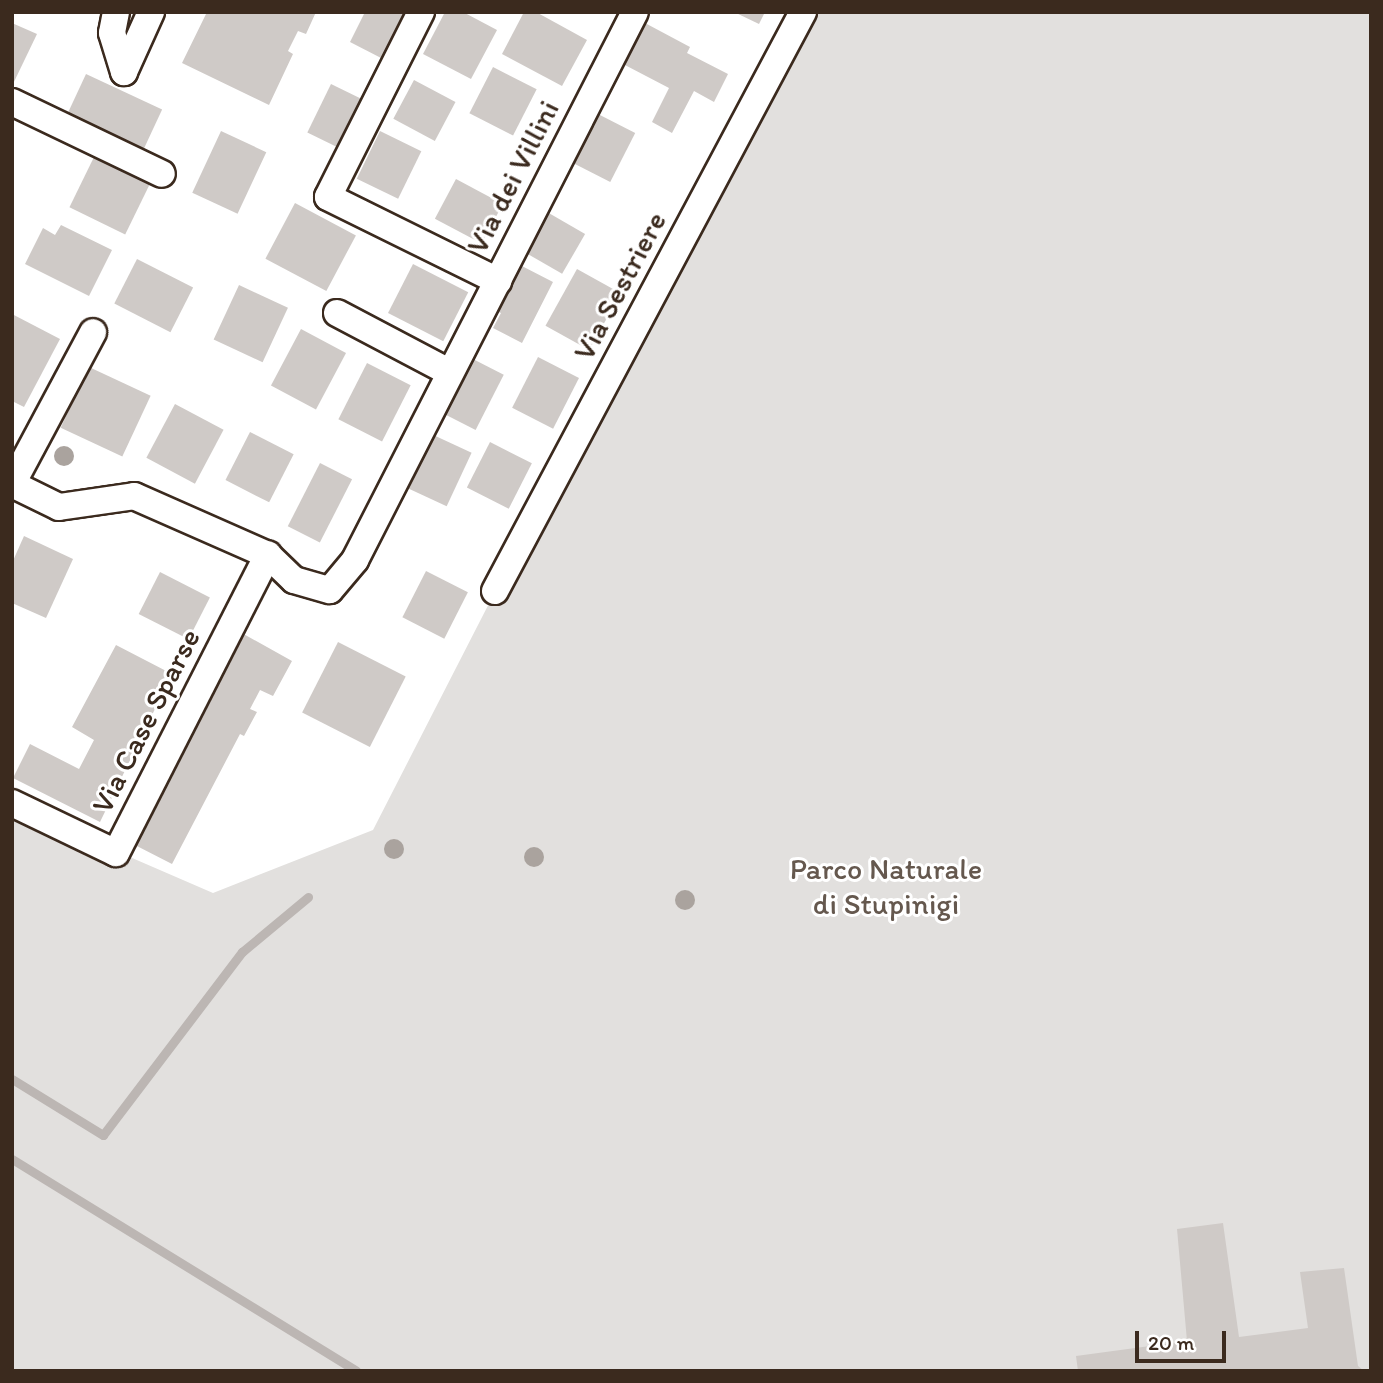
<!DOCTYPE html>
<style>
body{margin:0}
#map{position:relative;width:1383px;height:1383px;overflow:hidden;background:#fff;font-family:Itim,sans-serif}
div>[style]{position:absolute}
.green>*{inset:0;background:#e2e0de}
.stream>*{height:9px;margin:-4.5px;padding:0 4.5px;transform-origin:4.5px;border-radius:4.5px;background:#bcb6b3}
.building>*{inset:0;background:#cfcac7;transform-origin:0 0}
.roads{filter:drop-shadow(2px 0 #3b2a1e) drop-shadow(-2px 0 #3b2a1e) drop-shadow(0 2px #3b2a1e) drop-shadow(0 -2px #3b2a1e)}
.minor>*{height:26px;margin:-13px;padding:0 13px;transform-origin:13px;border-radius:13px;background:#fff}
.trees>*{width:20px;height:20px;margin:-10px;border-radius:50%;background:#aaa39e}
span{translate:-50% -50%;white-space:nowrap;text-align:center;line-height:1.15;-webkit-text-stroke:6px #fff;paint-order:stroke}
.street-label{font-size:30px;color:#3b2a1e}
.park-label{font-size:30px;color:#65584e}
.frame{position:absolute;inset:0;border:14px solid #3b2a1e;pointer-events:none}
.scale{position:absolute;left:1135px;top:1331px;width:91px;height:32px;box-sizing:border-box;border:4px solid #3b2a1e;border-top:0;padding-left:9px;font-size:21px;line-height:24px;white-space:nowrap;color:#3b2a1e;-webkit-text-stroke:5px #fff;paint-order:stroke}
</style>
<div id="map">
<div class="green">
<i style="clip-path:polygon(792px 12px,1371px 12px,1371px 1371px,12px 1371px,12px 806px,213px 893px,373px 830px)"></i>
</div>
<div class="stream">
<i style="left:12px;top:1079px;width:107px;rotate:31.6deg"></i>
<i style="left:103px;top:1135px;width:230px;rotate:-52.8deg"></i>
<i style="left:242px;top:952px;width:86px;rotate:-39.8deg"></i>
<i style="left:12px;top:1159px;width:404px;rotate:31.6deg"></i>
</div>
<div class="building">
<i style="clip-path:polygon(207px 12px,316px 12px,306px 34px,298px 31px,288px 51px,293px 54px,269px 105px,182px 63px)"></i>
<i style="clip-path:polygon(365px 12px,407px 12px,383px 59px,350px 42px)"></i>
<i style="clip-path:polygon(445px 12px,463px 12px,497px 30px,471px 79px,423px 54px)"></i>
<i style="clip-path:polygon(524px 12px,536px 12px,587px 40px,562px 86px,502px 54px)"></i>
<i style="clip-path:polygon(734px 12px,765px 12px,759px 24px)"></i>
<i style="clip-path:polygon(12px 23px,37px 34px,12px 86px)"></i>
<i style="clip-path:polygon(645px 23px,690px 47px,687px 53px,728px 74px,714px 102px,694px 91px,672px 133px,652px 122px,669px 88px,623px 64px)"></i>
<i style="left:493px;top:67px;width:49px;height:52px;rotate:27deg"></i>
<i style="left:86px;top:74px;width:84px;height:49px;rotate:25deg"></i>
<i style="left:414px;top:80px;width:47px;height:44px;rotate:28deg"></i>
<i style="left:331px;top:84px;width:37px;height:54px;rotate:26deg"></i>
<i style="left:596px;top:113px;width:44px;height:55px;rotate:27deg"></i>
<i style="left:221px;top:131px;width:50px;height:68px;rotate:25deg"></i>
<i style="left:380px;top:131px;width:46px;height:53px;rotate:26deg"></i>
<i style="left:94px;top:157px;width:62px;height:56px;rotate:26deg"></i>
<i style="left:456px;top:179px;width:53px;height:45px;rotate:28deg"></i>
<i style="left:295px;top:203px;width:69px;height:63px;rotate:28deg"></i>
<i style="left:547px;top:212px;width:44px;height:46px;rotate:30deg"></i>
<i style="clip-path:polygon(61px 225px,112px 250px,89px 296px,25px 264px,43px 228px,55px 235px)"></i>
<i style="left:137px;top:259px;width:63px;height:50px;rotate:27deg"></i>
<i style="left:413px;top:264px;width:62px;height:55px;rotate:27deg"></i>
<i style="clip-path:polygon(518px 264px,553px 282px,522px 343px,493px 328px,501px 313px,494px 310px)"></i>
<i style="left:577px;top:269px;width:50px;height:65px;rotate:29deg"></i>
<i style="left:239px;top:285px;width:54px;height:60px;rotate:25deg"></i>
<i style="clip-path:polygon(12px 314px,60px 339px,24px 407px,12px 401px)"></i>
<i style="left:301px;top:329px;width:51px;height:64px;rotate:28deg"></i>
<i style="left:469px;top:357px;width:39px;height:62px;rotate:27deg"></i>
<i style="left:538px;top:357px;width:46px;height:57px;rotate:27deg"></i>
<i style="left:367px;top:363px;width:49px;height:63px;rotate:27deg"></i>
<i style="left:89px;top:367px;width:68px;height:67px;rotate:25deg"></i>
<i style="left:175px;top:404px;width:55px;height:61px;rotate:28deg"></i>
<i style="left:250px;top:432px;width:49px;height:54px;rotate:27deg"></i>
<i style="left:429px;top:433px;width:47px;height:59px;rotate:25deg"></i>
<i style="left:490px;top:442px;width:47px;height:51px;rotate:27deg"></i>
<i style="left:320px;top:463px;width:36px;height:71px;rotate:27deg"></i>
<i style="clip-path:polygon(24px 536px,73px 559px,46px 618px,12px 603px,12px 563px)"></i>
<i style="left:426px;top:571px;width:47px;height:52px;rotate:27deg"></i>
<i style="left:160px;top:572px;width:56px;height:47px;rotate:27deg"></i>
<i style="clip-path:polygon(240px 632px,292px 661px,273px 696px,260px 690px,250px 709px,257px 712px,244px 736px,240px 734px,172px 864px,131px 843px)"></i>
<i style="left:338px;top:642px;width:76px;height:79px;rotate:27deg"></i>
<i style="clip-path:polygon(116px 645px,172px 674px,100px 822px,13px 778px,30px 744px,79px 769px,94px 740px,72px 727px)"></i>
<i style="clip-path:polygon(1223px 1223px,1239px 1337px,1308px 1328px,1300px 1272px,1344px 1268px,1358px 1366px,1364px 1371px,1078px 1371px,1076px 1356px,1187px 1341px,1177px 1229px)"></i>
</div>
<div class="roads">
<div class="minor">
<i style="left:116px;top:12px;width:21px;rotate:101deg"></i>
<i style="left:112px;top:33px;width:41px;rotate:72.9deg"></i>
<i style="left:124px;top:72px;width:66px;rotate:-65.8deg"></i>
<i style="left:421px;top:12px;width:207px;rotate:116.7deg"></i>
<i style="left:328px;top:197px;width:190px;rotate:26.3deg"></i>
<i style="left:12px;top:102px;width:166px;rotate:25.6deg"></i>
<i style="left:337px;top:313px;width:127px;rotate:27.8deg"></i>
<i style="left:12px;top:484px;width:52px;rotate:26.1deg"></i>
<i style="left:59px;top:507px;width:76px;rotate:-8.3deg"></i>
<i style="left:134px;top:496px;width:146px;rotate:23.8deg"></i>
<i style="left:268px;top:555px;width:36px;rotate:44deg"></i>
<i style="left:294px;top:580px;width:37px;rotate:16deg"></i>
<i style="left:330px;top:590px;width:39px;rotate:-50deg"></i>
<i style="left:355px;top:560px;width:615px;rotate:-62.94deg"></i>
<i style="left:12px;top:484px;width:172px;rotate:-61.9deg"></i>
<i style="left:495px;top:591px;width:656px;rotate:-61.99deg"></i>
<i style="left:12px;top:803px;width:115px;rotate:25.7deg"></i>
<i style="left:116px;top:853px;width:335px;rotate:-63deg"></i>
</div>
</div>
<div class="trees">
<i style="left:64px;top:456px"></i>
<i style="left:394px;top:849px"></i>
<i style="left:534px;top:857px"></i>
<i style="left:685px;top:900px"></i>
</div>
<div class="street-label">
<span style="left:513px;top:177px;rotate:-63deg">Via dei Villini</span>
<span style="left:620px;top:286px;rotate:-62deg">Via Sestriere</span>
<span style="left:146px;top:721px;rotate:-63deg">Via Case Sparse</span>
</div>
<div class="park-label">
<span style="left:886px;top:886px">Parco Naturale<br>di Stupinigi</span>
</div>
<div class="frame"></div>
<div class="scale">20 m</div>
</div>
